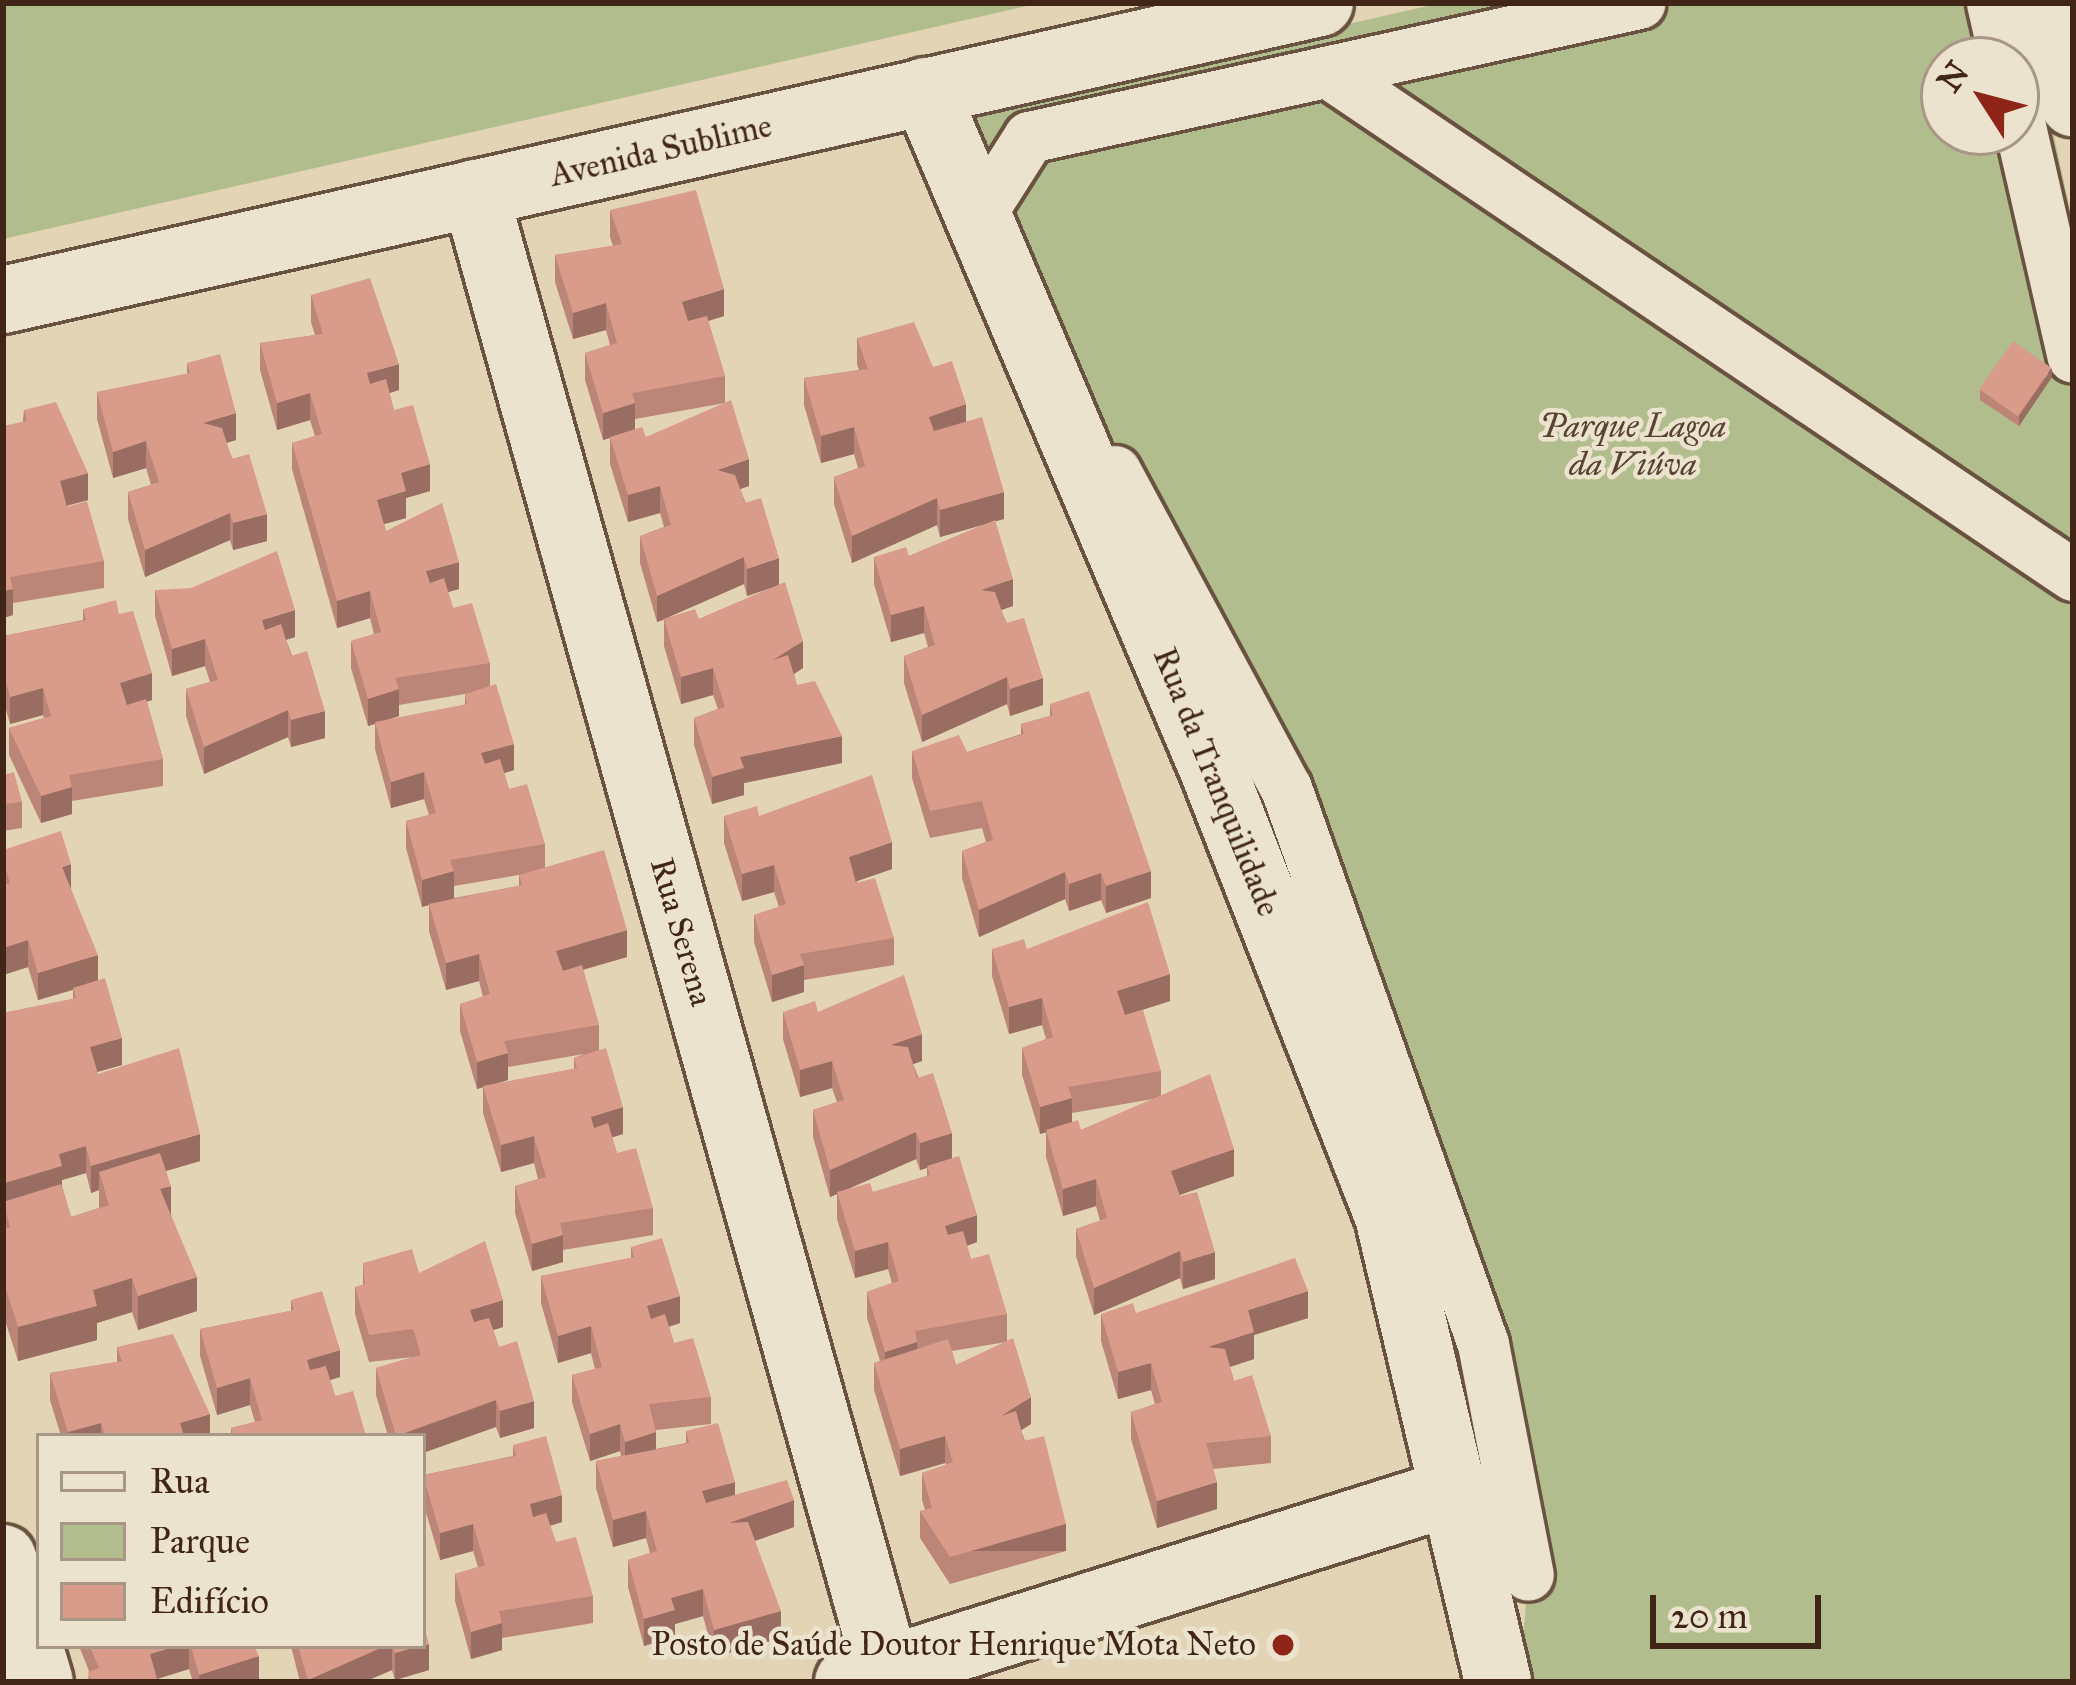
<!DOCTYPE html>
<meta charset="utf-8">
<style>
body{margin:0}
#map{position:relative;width:2076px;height:1685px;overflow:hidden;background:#e2d4b4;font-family:"IM FELL Great Primer",serif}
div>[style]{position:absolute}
.green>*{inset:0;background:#b2bd8e}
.roads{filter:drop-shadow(3px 0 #69523f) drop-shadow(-3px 0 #69523f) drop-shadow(0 3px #69523f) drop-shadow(0 -3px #69523f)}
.pedestrian>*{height:51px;margin:-25.5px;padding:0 25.5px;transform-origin:25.5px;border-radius:25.5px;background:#ece3ce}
.minor>*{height:66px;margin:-33px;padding:0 33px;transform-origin:33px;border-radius:33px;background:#ece3ce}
.wall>*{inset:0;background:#bb8677}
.shaded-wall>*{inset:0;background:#996d61;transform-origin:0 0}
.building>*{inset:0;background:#da9c8a;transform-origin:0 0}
.dots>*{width:33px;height:33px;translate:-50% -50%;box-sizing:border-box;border:6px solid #ece3ce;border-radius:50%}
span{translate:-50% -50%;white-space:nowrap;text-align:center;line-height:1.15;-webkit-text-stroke:9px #ece3ce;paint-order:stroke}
.street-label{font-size:33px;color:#412618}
.park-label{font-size:33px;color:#584430;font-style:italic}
.poi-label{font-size:33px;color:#412618}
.right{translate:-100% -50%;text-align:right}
.frame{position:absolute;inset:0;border:6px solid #412618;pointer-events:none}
.legend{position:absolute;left:36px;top:1433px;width:390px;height:216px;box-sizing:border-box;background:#ece3ce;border:3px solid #a89785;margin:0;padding:15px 21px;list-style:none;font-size:36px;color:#412618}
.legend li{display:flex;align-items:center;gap:24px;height:60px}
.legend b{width:60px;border:3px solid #a89785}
.north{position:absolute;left:1920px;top:36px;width:120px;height:120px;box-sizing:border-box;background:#ece3ce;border:3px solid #a89785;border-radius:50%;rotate:306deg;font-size:33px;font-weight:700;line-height:48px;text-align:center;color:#412618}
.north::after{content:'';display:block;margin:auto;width:42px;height:54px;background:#8f2418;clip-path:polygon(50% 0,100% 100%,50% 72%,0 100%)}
.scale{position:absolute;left:1650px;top:1595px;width:171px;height:54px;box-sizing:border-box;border:6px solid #412618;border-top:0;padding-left:15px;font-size:36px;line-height:42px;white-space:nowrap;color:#412618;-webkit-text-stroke:9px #ece3ce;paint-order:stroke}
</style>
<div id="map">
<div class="green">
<i style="clip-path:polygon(3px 3px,1040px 3px,3px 239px)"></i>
<i style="clip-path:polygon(evenodd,1441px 3px,2025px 3px,2073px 224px,2073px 1682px,1520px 1682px,1528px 1575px,1286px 788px,978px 217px,964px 111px,1441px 3px,1944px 60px,2016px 60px,2016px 132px,1944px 132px,1944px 60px)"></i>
</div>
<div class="roads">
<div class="pedestrian">
<i style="left:1992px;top:3px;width:58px;rotate:77.2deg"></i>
<i style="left:1328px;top:72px;width:899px;rotate:34.03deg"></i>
<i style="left:2016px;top:109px;width:254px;rotate:77.1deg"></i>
<i style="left:992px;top:243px;width:30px;rotate:-118deg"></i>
<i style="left:978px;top:217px;width:95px;rotate:-57.5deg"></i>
<i style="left:1029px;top:137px;width:625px;rotate:-12.39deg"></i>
<i style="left:1115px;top:471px;width:360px;rotate:61.7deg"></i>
<i style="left:1286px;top:788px;width:590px;rotate:70.49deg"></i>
<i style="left:1483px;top:1344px;width:235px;rotate:79deg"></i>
</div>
<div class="minor">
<i style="left:2050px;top:3px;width:103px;rotate:77deg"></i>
<i style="left:925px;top:91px;width:734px;rotate:67deg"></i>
<i style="left:1212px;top:767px;width:482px;rotate:68.6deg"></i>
<i style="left:1388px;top:1216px;width:479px;rotate:76.7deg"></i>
<i style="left:475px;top:193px;width:1546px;rotate:74.43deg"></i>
<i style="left:3px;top:300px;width:1350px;rotate:-12.71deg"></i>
<i style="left:3px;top:1558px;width:129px;rotate:73.4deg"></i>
<i style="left:848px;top:1682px;width:640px;rotate:-17.44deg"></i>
</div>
</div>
<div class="wall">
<i style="clip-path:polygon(evenodd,610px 210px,724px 316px,708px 321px,725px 376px,725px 403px,635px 419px,635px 429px,646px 437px,749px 486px,740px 489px,779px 584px,803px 668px,794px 674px,797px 685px,842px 763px,744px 783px,744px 795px,712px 804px,694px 745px,694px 718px,718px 709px,713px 695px,681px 704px,664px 646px,664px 620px,657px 622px,640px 563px,640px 536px,664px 527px,660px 513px,628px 522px,610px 464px,610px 438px,603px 440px,585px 380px,585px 353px,610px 345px,606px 330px,573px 339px,555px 282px,555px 255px,613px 246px,610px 237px,610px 210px,744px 584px,747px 596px,771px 588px,699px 619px,669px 617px,744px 584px)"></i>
<i style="clip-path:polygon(evenodd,311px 295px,399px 390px,389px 393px,394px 410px,430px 491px,406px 498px,406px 518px,384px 524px,386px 531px,459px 589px,448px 592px,453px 608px,490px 663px,490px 686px,514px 770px,504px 773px,509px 789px,545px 844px,545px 867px,627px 957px,583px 970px,599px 1025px,599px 1050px,623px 1134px,612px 1137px,617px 1153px,653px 1208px,653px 1235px,563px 1250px,563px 1262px,532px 1271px,515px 1213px,515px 1186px,538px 1179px,534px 1163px,501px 1172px,483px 1113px,483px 1087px,477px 1089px,460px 1031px,460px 1004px,483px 997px,479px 981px,446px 990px,429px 931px,429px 905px,422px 907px,406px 848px,406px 821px,429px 815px,424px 799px,391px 808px,375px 749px,375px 724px,368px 726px,351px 668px,351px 641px,374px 634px,370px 618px,337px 628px,292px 469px,292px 443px,315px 436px,310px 420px,277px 430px,260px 370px,260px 343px,315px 335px,311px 322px,311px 295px,465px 694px,465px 705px,387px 720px,399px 716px,399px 705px,465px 694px,311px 295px,519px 875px,519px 886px,454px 898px,454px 886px,519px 875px,311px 295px,584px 1054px,574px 1058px,574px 1069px,491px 1085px,508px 1080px,508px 1067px,584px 1054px)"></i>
<i style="clip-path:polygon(857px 338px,933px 367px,966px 421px,1004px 519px,995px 521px,1013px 606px,1001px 610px,1043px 705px,1010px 716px,1007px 704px,922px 742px,904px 683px,904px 656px,928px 647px,924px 633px,891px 642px,874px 584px,874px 557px,909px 556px,988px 523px,940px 537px,937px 525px,852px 563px,834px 504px,834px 477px,858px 468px,854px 454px,821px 463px,804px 405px,804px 378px,859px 370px,857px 364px)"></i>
<i style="clip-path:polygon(187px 363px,236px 440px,226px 443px,267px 541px,233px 550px,230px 540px,145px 577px,128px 519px,128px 492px,151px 485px,146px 468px,113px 478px,97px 419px,97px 392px,187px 374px)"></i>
<i style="clip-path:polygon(2052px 377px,2019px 426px,1980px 400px,1980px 390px)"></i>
<i style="clip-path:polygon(24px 410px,88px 500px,67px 506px,104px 561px,104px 588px,13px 603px,13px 615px,3px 618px)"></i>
<i style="clip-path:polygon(155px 590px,295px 637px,286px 640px,325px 738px,291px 747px,288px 737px,204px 774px,186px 716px,186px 689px,210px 682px,205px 666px,172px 676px,155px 616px)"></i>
<i style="clip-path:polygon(83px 609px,119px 614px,152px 700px,147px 702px,163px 759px,163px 786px,72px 801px,72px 814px,41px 823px,9px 755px,9px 728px,44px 718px,43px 715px,10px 724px,3px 699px,3px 636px,83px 620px)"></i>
<i style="clip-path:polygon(1050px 704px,1151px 898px,1106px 913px,1101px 900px,1069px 911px,1065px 899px,979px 937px,962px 878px,962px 851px,986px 842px,982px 828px,930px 838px,912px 778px,912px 751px,967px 752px,1021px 734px,1021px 724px,1050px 716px)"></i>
<i style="clip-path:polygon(3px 772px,22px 802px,22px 828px,3px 831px)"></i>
<i style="clip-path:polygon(724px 816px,759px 816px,892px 869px,856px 881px,894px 938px,894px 965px,804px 980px,804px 992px,772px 1002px,754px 942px,754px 915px,779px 907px,774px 892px,742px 901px,724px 843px)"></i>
<i style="clip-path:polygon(evenodd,3px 850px,71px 889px,122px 1065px,97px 1072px,98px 1074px,200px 1161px,166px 1171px,171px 1214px,197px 1311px,138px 1330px,132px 1312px,97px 1323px,97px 1340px,18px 1361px,3px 1314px,3px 1013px,73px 999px,73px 990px,38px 1000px,28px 967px,3px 975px,3px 850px,86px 1173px,91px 1193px,99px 1190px,99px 1208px,71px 1217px,62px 1186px,62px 1180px,86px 1173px)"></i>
<i style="clip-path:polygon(evenodd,992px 949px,1027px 949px,1170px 1001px,1125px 1015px,1161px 1071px,1161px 1095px,1234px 1176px,1179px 1195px,1215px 1279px,1183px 1289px,1180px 1278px,1094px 1315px,1076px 1256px,1076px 1229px,1100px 1221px,1096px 1206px,1063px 1216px,1046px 1157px,1046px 1132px,1040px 1134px,1022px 1075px,1022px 1048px,1046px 1039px,1042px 1025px,1009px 1034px,992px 976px,992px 949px,1153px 1099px,1081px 1130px,1072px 1122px,1072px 1113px,1153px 1099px)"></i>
<i style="clip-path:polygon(evenodd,783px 1012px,818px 1012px,922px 1061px,913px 1064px,952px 1158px,977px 1242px,967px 1246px,971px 1259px,1007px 1314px,1007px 1341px,1031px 1424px,1021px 1430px,1066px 1551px,950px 1584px,920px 1538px,920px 1511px,925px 1510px,922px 1500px,922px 1473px,946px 1465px,945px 1463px,900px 1476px,874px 1390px,874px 1363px,880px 1361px,867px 1318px,867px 1292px,892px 1283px,888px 1269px,855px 1278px,837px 1219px,837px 1194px,830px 1197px,813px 1137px,813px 1110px,837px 1102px,832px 1088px,800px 1097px,783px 1039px,783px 1012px,916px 1159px,920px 1170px,927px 1168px,927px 1176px,873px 1192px,845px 1190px,916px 1159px,783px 1012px,1006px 1342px,956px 1365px,952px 1351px,1006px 1342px)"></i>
<i style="clip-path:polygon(631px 1247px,680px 1323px,669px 1327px,674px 1343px,711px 1397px,711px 1424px,656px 1430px,656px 1449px,686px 1443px,686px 1431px,735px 1495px,794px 1527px,755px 1541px,781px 1638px,714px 1657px,703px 1616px,675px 1624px,675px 1636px,644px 1646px,628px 1587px,628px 1560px,650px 1553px,646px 1538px,613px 1547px,596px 1488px,596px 1461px,621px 1456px,620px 1451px,590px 1461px,572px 1402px,572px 1375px,595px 1369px,591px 1353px,558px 1363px,541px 1303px,541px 1276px,631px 1258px)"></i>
<i style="clip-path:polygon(363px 1263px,419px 1273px,503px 1327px,493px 1330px,499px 1347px,534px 1428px,500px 1438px,496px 1427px,423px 1436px,388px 1436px,376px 1395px,376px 1368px,413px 1357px,369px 1362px,355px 1314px,355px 1287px,363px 1285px)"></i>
<i style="clip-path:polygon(291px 1300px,340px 1377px,330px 1380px,335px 1396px,366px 1436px,231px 1436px,231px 1428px,255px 1422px,250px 1405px,217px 1415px,200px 1356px,200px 1329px,291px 1311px)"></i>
<i style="clip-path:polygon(1101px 1314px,1308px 1318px,1254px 1335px,1254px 1359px,1230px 1367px,1234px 1381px,1271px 1436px,1271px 1463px,1213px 1469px,1217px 1509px,1157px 1528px,1131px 1439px,1131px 1412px,1155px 1404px,1151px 1390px,1118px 1399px,1101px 1341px)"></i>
<i style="clip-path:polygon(117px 1347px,210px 1436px,61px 1436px,50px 1400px,50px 1373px,117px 1362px)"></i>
<i style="clip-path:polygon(513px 1445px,562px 1522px,550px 1526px,556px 1542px,593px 1596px,593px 1623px,502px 1638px,502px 1650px,471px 1659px,455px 1601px,455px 1574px,478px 1567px,473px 1551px,440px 1560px,423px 1502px,423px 1475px,513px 1456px)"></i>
<i style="clip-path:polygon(79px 1646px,254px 1646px,259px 1682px,193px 1682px,189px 1669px,157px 1679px,158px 1682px,88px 1682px,89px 1671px)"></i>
<i style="clip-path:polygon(291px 1646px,423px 1646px,429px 1670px,395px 1680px,392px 1670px,364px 1682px,300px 1682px)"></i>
</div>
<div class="shaded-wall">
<i style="clip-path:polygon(724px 289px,724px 316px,682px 329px,682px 302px)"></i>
<i style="clip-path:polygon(606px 303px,606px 330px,573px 339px,573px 313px)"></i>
<i style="clip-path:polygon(399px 364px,399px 390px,367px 400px,367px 373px)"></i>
<i style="clip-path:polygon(2052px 368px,2052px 377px,2019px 426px,2019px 416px)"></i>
<i style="clip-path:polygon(310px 393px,310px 420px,277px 430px,277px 403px)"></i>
<i style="clip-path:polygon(635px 403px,635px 430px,603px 440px,603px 413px)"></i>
<i style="clip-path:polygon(966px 404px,966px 431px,929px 444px,929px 417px)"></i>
<i style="clip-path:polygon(236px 413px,236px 440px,203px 450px,203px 423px)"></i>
<i style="clip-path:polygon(854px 427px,854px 454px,821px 463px,821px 436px)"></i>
<i style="clip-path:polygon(146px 441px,146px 468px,113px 478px,113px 452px)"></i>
<i style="clip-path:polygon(749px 459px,749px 486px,717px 497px,717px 470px)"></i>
<i style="clip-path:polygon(430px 464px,430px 491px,406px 498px,406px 518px,377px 526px,377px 500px,401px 473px)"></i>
<i style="clip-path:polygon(88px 473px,88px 500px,60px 507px,60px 481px)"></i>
<i style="clip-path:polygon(660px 486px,660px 513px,628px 522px,628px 495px)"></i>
<i style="clip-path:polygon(1004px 492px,1004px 519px,940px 537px,940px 510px)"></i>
<i style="clip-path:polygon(937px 498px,937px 525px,852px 563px,852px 536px)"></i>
<i style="clip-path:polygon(230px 513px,230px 540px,145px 577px,145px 550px)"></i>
<i style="clip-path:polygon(267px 514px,267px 541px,233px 550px,233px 523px)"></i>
<i style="clip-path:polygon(744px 557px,744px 584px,657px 622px,657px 596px)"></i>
<i style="clip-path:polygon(779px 558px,779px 585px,747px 596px,747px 569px)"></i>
<i style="clip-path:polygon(459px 562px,459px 589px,426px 598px,426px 571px)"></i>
<i style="clip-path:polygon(1013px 579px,1013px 606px,981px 617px,981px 590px)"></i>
<i style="clip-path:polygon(13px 589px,13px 615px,3px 618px,3px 591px)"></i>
<i style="clip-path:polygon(370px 591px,370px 618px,337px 628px,337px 601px)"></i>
<i style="clip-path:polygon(924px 606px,924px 633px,891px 642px,891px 615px)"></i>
<i style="clip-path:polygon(295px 610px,295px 637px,262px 647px,262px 620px)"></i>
<i style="clip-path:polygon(205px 639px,205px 666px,172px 676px,172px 649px)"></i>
<i style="clip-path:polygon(803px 641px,803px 668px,773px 687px,773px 660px)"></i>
<i style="clip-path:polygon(713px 668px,713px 695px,681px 704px,681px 677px)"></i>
<i style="clip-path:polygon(152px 673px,152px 700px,120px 710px,120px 683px)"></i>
<i style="clip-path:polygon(1007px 677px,1007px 704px,922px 742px,922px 715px)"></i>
<i style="clip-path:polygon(1043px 678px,1043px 705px,1010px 716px,1010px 689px)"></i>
<i style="clip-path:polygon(43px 688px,43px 715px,10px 724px,10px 697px)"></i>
<i style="clip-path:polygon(399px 689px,399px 716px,368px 726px,368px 699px)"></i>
<i style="clip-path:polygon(288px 710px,288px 737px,204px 774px,204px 747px)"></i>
<i style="clip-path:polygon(325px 711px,325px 738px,291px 747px,291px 720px)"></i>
<i style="clip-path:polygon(842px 736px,842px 763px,744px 783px,744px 795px,712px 804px,712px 777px,740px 757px)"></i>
<i style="clip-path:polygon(514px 744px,514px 770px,481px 780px,481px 753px)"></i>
<i style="clip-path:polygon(424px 772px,424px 799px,391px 808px,391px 782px)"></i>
<i style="clip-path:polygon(72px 787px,72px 814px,41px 823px,41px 796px)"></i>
<i style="clip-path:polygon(892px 842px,892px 869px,849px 884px,849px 857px)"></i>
<i style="clip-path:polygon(71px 864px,71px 891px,62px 867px)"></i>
<i style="clip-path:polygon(774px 865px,774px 892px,742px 901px,742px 874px)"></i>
<i style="clip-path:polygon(454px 871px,454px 898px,422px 907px,422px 880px)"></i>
<i style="clip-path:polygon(1151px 871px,1151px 898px,1106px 913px,1106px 886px)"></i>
<i style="clip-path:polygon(1065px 872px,1065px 899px,979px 937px,979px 910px)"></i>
<i style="clip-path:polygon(1101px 873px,1101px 900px,1069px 911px,1069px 884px)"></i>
<i style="clip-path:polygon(627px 930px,627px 957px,556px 977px,556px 951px)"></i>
<i style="clip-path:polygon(28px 940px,28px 967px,3px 975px,3px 948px)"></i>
<i style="clip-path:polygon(479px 954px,479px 981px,446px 990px,446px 963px)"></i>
<i style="clip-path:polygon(98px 955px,98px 982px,38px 1000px,38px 973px)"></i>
<i style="clip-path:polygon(804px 965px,804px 992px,772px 1002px,772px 975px)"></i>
<i style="clip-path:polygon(1170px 974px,1170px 1001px,1117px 1018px,1117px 991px)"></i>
<i style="clip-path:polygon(1042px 998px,1042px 1025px,1009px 1034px,1009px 1007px)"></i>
<i style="clip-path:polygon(922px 1034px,922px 1061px,890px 1072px,890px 1045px)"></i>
<i style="clip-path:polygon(122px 1038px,122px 1065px,90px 1074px,90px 1047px)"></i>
<i style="clip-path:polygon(508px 1053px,508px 1080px,477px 1089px,477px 1062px)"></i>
<i style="clip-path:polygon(832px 1061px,832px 1088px,800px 1097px,800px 1070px)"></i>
<i style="clip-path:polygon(1072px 1098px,1072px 1125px,1040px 1134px,1040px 1107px)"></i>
<i style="clip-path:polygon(623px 1107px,623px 1134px,591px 1144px,591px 1117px)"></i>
<i style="clip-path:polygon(916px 1132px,916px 1159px,830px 1197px,830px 1170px)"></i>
<i style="clip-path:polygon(952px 1133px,952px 1160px,920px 1170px,920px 1143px)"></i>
<i style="clip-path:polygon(200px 1134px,200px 1161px,104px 1189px,99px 1172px,99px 1190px,91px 1193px,91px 1166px)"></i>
<i style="clip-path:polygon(534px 1136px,534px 1163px,501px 1172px,501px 1145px)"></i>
<i style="clip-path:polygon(86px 1146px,86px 1173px,62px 1180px,62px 1193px,5px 1210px,5px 1183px,59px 1154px)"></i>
<i style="clip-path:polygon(1234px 1149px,1234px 1176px,1171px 1198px,1171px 1171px)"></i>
<i style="clip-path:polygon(1096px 1179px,1096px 1206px,1063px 1216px,1063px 1189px)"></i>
<i style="clip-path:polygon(171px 1186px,171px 1220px,160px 1189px)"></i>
<i style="clip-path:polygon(977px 1215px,977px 1242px,945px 1253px,945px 1226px)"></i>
<i style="clip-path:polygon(563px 1235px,563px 1262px,532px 1271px,532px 1244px)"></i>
<i style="clip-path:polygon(888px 1242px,888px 1269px,855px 1278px,855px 1251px)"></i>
<i style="clip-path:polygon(1180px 1251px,1180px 1278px,1094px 1315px,1094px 1288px)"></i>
<i style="clip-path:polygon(1215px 1252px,1215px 1279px,1183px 1289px,1183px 1262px)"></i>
<i style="clip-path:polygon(197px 1277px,197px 1311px,138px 1330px,138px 1296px)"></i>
<i style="clip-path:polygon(132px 1278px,132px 1312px,97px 1323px,97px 1340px,18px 1361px,18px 1327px,93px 1290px)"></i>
<i style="clip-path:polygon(1308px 1291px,1308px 1318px,1254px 1335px,1254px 1359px,1208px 1374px,1208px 1347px,1248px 1310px)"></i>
<i style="clip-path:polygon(680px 1296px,680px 1323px,647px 1333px,647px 1306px)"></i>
<i style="clip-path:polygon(503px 1300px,503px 1327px,470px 1337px,470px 1310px)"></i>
<i style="clip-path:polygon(591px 1326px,591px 1353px,558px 1363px,558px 1336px)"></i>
<i style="clip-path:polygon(917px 1342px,917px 1369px,885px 1379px,885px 1352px)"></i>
<i style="clip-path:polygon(340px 1350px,340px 1377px,307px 1387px,307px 1360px)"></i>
<i style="clip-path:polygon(1151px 1363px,1151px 1390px,1118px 1399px,1118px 1372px)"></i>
<i style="clip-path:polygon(250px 1378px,250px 1405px,217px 1415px,217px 1388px)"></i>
<i style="clip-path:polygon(1031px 1397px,1031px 1424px,1001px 1443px,1001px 1416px)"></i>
<i style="clip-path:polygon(496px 1400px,496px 1427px,423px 1453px,423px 1436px,397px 1436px)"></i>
<i style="clip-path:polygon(534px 1401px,534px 1428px,500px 1438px,500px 1411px)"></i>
<i style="clip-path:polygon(210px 1414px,210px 1436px,180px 1436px,180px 1423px)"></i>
<i style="clip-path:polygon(101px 1423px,101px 1436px,68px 1436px,68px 1432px)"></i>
<i style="clip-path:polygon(620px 1424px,620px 1451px,590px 1461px,590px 1434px)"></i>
<i style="clip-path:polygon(656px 1432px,656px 1459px,625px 1469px,625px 1442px)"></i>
<i style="clip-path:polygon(945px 1436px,945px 1463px,900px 1476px,900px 1449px)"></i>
<i style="clip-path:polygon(735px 1482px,735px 1509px,702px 1518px,702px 1491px)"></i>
<i style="clip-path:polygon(1217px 1482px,1217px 1509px,1157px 1528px,1157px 1501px)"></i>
<i style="clip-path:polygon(562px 1495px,562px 1522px,530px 1531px,530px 1504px)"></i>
<i style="clip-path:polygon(794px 1500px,794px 1527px,729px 1550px,729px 1523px)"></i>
<i style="clip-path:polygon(646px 1511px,646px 1538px,613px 1547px,613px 1520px)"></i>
<i style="clip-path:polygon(473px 1524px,473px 1551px,440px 1560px,440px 1533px)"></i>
<i style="left:1066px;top:1524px;width:27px;height:121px;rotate:90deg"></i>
<i style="clip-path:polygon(703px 1589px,703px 1616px,675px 1624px,675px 1636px,644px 1646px,644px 1619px,671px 1598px)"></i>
<i style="clip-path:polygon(781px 1611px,781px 1638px,714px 1657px,714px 1630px)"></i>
<i style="clip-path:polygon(502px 1623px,502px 1650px,471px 1659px,471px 1632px)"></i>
<i style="clip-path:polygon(429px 1644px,429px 1670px,395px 1680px,395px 1653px)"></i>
<i style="clip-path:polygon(177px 1646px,189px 1646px,189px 1669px,150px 1681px,150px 1654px)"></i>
<i style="clip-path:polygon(385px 1646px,392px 1646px,392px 1670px,364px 1682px,308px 1682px,308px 1680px)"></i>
<i style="clip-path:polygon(259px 1656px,259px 1682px,199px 1682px,199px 1675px)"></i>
</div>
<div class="building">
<i style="clip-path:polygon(696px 190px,724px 289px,682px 302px,688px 321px,707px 316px,725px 376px,632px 393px,635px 403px,603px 413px,585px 353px,617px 343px,606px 303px,573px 313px,555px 255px,622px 244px,610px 210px)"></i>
<i style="clip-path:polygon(370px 278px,399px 364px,367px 373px,370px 384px,386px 379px,394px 410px,413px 405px,430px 464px,401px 473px,406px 491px,377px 500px,386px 531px,442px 503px,459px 562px,426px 571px,430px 583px,444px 578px,453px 608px,472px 603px,490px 663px,395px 678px,399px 689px,368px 699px,351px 641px,381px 632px,370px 591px,337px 601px,292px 443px,322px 434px,310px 393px,277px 403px,260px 343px,323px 334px,311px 295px)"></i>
<i style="clip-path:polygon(914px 322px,933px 367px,952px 361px,966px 404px,929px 417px,934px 431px,982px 417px,1004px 492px,940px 510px,937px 498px,852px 536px,834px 477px,865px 466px,854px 427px,821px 436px,804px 378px,868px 369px,857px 338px)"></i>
<i style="left:2013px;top:341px;width:47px;height:59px;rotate:35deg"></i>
<i style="clip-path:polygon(220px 354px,236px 413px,203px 423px,222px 428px,232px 459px,249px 454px,267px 514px,233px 523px,230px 513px,145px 550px,128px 492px,159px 482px,146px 441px,113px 452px,97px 392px,190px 373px,187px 363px)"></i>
<i style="clip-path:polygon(731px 400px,749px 459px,717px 470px,735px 475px,745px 503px,761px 498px,779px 558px,747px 569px,744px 557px,657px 596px,640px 536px,671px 525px,660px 486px,628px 495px,610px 437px,642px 427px,646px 437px)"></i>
<i style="clip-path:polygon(56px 402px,88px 473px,60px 481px,67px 507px,87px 501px,104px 561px,10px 577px,13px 589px,3px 591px,3px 426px,27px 421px,24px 410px)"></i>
<i style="clip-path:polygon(995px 520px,1013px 579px,981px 590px,995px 592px,1006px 623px,1024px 618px,1043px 678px,1010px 689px,1007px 677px,922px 715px,904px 656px,935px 645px,924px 606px,891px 615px,874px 557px,906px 547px,909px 556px)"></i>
<i style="clip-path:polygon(277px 551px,295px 610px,262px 620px,265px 630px,281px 624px,291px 656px,307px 651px,325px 711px,291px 720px,288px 710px,204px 747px,186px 689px,218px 680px,205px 639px,172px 649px,155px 590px,191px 588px)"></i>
<i style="clip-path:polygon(785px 582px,803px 641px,773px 660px,788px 655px,797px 685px,815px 681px,842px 736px,740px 757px,744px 768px,712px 777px,694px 718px,725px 707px,713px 668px,681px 677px,664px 619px,695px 609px,699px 619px)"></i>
<i style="clip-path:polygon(116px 600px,119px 614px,133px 611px,152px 673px,120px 683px,127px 705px,146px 699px,163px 759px,69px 775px,72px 787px,41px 796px,9px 728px,51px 716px,43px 688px,10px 697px,3px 672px,3px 636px,86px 620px,83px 609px)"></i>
<i style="clip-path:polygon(496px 684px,514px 744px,481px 753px,485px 764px,500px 759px,509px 789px,527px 784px,545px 844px,450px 860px,454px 871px,422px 880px,406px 821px,436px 813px,424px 772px,391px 782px,375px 722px,467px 704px,465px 694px)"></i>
<i style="clip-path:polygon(1089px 691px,1151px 871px,1106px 886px,1101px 873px,1069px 884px,1065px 872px,979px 910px,962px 851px,993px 840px,982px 801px,930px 811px,912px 751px,959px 735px,967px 752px,1024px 734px,1021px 724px,1053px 715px,1050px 704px)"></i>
<i style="clip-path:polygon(3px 772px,4px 775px,14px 772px,22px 802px,3px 804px)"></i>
<i style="clip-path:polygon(872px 775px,892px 842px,849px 857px,856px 883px,875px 878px,894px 938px,800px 954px,804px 965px,772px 975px,754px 915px,786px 904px,774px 865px,742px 874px,724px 816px,757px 806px,759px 816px)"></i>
<i style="clip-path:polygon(61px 831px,71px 864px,62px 867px,98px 955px,38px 973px,28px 940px,3px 948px,3px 885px,10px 883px,3px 860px,3px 850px)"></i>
<i style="clip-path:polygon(604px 850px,627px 930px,556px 951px,563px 971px,582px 965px,599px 1025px,504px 1041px,508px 1053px,477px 1062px,460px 1004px,490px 994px,479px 954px,446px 963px,429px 904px,522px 885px,519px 875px)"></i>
<i style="clip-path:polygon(1148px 902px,1170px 974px,1117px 991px,1125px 1015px,1143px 1010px,1161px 1071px,1068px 1087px,1072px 1098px,1040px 1107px,1022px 1048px,1053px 1037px,1042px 998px,1009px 1007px,992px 949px,1024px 939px,1027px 949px)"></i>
<i style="clip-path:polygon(904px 975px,922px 1034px,890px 1045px,908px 1047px,917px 1078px,933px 1073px,952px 1133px,920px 1143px,916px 1132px,830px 1170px,813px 1110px,844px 1100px,832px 1061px,800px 1070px,783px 1012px,815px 1001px,818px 1012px)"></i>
<i style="clip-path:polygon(105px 978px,122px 1038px,90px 1047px,98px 1074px,179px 1048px,200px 1134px,91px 1166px,86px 1146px,59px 1154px,62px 1166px,5px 1183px,3px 1175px,3px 1013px,76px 998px,73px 988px)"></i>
<i style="clip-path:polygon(606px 1048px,623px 1107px,591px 1117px,594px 1128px,608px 1123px,617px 1153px,636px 1148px,653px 1208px,560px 1223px,563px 1235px,532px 1244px,515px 1186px,546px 1177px,534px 1136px,501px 1145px,483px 1086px,577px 1068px,574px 1058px)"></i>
<i style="clip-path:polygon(1210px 1074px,1234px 1149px,1171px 1171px,1180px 1196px,1197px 1192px,1215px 1252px,1183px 1262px,1180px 1251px,1094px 1288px,1076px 1229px,1107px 1218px,1096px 1179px,1063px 1189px,1046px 1130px,1078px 1120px,1081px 1130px)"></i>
<i style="clip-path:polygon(160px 1153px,171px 1186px,160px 1189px,197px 1277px,138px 1296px,132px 1278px,93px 1290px,97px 1306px,18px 1327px,3px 1280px,3px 1230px,10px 1227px,3px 1202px,61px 1184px,71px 1217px,109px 1205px,99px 1172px)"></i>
<i style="clip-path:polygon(959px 1156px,977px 1215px,945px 1226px,948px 1235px,963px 1231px,971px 1259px,989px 1254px,1007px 1314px,915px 1331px,917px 1342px,885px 1352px,867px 1292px,899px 1281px,888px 1242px,855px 1251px,837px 1192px,870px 1183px,873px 1192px,930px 1175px,927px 1166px)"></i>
<i style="clip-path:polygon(662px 1238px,680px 1296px,647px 1306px,651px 1319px,665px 1314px,674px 1343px,693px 1338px,711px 1397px,649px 1404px,656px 1432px,625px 1442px,620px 1424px,590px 1434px,572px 1375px,602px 1367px,591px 1326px,558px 1336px,541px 1276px,634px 1257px,631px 1247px)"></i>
<i style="clip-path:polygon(485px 1241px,503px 1300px,470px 1310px,474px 1322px,489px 1318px,499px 1347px,517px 1341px,534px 1401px,500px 1411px,496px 1400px,396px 1436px,376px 1368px,421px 1355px,413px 1329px,369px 1335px,355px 1287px,365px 1284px,363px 1263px,412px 1249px,419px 1273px)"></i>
<i style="clip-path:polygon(1295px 1258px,1308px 1291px,1248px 1310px,1254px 1332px,1208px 1347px,1225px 1349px,1234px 1381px,1252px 1375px,1271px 1436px,1206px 1443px,1217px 1482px,1157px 1501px,1131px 1412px,1162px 1402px,1151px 1363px,1118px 1372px,1101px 1314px,1133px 1303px,1136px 1313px)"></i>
<i style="clip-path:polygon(322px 1291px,340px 1350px,307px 1360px,310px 1370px,326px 1366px,335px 1396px,353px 1391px,366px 1436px,234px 1436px,231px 1428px,262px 1420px,250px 1378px,217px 1388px,200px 1329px,294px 1310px,291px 1300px)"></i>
<i style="clip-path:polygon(173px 1334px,210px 1414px,180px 1423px,184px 1436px,105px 1436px,101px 1423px,68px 1432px,50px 1373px,122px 1361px,117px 1347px)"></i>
<i style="clip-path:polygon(1013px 1338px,1031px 1397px,1001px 1416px,1016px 1411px,1024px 1441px,1044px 1436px,1066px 1524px,950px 1557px,920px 1511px,932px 1508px,922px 1473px,953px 1462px,945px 1436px,900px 1449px,874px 1363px,948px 1339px,956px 1365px)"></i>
<i style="clip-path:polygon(718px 1423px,735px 1482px,702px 1491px,706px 1503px,787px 1480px,794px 1500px,729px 1523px,748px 1522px,781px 1611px,714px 1630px,703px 1589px,671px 1598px,675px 1610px,644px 1619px,628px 1560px,657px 1551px,646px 1511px,613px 1520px,596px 1461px,689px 1443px,686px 1431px)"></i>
<i style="clip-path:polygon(546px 1436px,562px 1495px,530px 1504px,533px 1517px,546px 1513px,556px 1542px,576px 1537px,593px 1596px,499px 1611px,502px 1623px,471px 1632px,455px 1574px,485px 1565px,473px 1524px,440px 1533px,423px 1475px,516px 1456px,513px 1445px)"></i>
<i style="clip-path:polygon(423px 1623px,429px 1644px,423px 1645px)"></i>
<i style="clip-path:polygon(90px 1646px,177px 1646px,150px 1654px,158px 1682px,91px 1682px,88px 1672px,99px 1668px)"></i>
<i style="clip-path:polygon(191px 1646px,254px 1646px,259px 1656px,199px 1675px)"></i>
<i style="clip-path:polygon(298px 1646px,385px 1646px,308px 1680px)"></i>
<i style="clip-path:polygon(393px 1646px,420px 1646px,395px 1653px)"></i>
</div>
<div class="dots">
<i style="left:1283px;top:1645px;background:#8f2418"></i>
</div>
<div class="street-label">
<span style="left:661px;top:151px;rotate:-13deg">Avenida Sublime</span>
<span style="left:1216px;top:782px;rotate:68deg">Rua da Tranquilidade</span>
<span style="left:681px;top:932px;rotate:74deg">Rua Serena</span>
</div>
<div class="park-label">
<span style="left:1633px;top:446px">Parque Lagoa<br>da Viúva</span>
</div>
<div class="poi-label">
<span class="right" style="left:1256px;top:1645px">Posto de Saúde Doutor Henrique Mota Neto</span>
</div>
<div class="frame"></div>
<ul class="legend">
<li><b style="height:15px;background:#ece3ce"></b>Rua</li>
<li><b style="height:33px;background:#b2bd8e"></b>Parque</li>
<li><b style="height:33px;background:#da9c8a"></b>Edifício</li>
</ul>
<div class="north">N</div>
<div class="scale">20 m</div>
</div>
